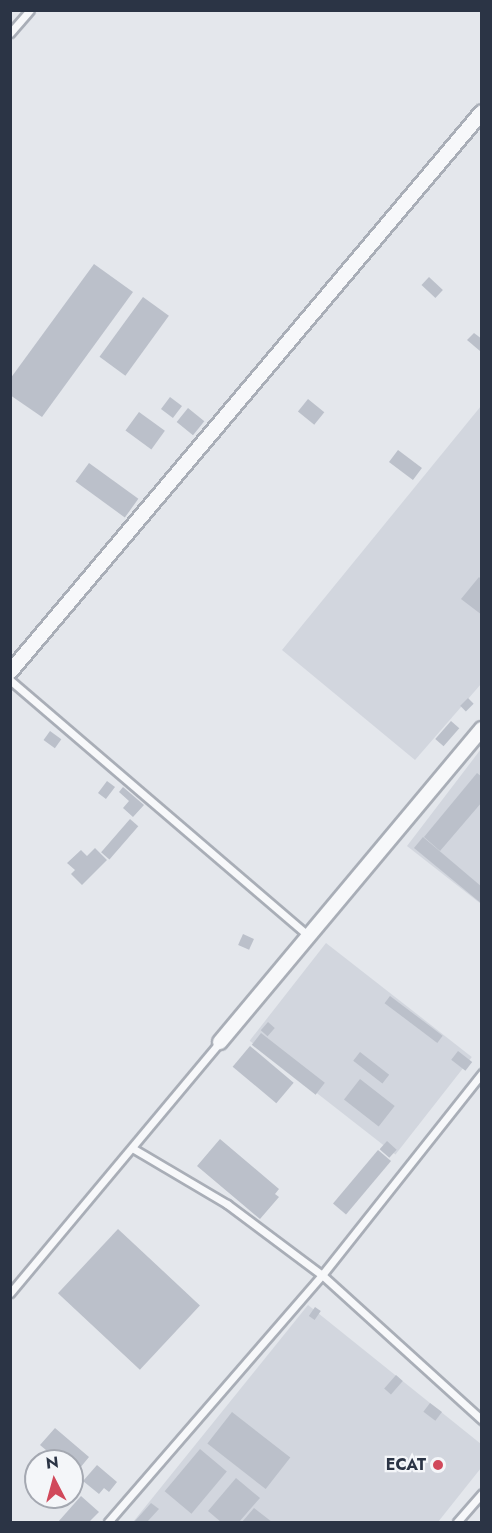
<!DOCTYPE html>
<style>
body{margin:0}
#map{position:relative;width:492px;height:1533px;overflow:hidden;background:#e4e7ec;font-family:Jost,sans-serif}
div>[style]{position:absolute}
.built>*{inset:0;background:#d2d6de;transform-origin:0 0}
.building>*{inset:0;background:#bbc0ca;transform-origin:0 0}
.roads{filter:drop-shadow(2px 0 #a9aeb7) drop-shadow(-2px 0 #a9aeb7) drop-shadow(0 2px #a9aeb7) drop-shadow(0 -2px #a9aeb7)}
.lane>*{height:7px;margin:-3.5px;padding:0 3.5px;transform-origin:3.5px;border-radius:3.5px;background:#f7f8fa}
.street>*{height:14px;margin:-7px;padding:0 7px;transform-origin:7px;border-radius:7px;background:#f7f8fa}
.dots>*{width:16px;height:16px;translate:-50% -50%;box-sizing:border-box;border:3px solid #f4f6f9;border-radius:50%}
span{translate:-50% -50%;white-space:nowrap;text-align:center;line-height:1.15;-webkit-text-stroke:4.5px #f4f6f9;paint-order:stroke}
.poi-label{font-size:16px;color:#2b3445;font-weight:700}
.right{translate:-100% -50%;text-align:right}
.frame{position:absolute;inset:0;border:12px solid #2b3445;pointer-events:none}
.north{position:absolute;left:24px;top:1449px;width:60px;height:60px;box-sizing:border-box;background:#f4f6f9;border:2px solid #a4a8b1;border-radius:50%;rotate:354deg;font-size:16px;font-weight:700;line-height:24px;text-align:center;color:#2b3445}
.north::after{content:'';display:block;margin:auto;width:21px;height:27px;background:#d1495b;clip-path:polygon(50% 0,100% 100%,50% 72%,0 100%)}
</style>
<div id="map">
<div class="built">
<i style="clip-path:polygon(481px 406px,481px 684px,415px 760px,282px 650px)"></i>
<i style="clip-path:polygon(481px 749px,481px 904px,407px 846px)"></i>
<i style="left:326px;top:943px;width:185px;height:124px;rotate:38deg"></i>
<i style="clip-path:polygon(308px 1305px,481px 1444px,481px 1468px,438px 1522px,133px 1522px)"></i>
</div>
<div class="building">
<i style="clip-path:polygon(94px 264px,133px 292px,42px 417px,10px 395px,10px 379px)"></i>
<i style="left:429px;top:277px;width:19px;height:11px;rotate:43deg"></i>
<i style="left:143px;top:297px;width:32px;height:74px;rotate:36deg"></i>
<i style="clip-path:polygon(474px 333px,482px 339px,480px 351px,467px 340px)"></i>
<i style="left:170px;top:397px;width:15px;height:15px;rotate:37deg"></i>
<i style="left:308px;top:399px;width:21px;height:16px;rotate:39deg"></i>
<i style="left:188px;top:408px;width:21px;height:18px;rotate:39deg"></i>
<i style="left:139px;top:412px;width:32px;height:23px;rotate:36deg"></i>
<i style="left:398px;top:450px;width:30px;height:15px;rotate:37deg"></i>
<i style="left:89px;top:463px;width:61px;height:23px;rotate:36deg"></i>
<i style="clip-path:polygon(479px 577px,482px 580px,482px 615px,461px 599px)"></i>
<i style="left:468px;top:698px;width:8px;height:11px;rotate:45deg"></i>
<i style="left:451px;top:721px;width:11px;height:24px;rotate:41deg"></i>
<i style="left:50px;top:731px;width:14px;height:11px;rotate:36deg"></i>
<i style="clip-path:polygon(477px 773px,482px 777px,482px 802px,440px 851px,424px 837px)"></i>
<i style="left:107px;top:781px;width:10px;height:15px;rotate:37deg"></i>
<i style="clip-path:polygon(123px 787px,144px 805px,133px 817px,123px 808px,129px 801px,119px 792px)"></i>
<i style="left:130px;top:819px;width:11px;height:44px;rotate:41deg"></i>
<i style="clip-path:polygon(423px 837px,482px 887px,482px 904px,414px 848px)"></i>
<i style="clip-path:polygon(95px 848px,107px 860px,82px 885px,71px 874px,75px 870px,67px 863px,81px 850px,87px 856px)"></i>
<i style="left:243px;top:934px;width:12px;height:12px;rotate:24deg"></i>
<i style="left:390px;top:996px;width:66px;height:9px;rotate:37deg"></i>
<i style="left:268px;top:1022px;width:9px;height:11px;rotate:41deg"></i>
<i style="left:261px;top:1033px;width:81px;height:15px;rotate:38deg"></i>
<i style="left:250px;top:1046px;width:57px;height:27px;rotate:40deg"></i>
<i style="left:458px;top:1051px;width:18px;height:11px;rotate:38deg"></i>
<i style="left:360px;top:1052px;width:37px;height:11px;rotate:38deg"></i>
<i style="left:360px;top:1079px;width:44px;height:26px;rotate:38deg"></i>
<i style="clip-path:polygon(220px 1139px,279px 1189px,275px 1194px,279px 1197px,260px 1219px,197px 1166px)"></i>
<i style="left:387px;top:1141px;width:13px;height:11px;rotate:42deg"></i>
<i style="left:378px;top:1150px;width:17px;height:70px;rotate:40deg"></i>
<i style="left:118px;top:1229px;width:112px;height:88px;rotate:43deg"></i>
<i style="left:315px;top:1307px;width:7px;height:11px;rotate:34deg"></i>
<i style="left:396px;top:1375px;width:9px;height:18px;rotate:41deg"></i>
<i style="left:430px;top:1403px;width:15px;height:11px;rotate:37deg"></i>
<i style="left:232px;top:1412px;width:74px;height:40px;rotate:38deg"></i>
<i style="clip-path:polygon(55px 1428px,89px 1457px,75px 1474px,72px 1461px,59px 1461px,40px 1445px)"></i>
<i style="left:200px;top:1449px;width:35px;height:55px;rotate:40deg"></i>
<i style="clip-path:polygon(97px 1465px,117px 1482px,109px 1492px,104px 1488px,99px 1494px,83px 1481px)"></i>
<i style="clip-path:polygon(236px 1478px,260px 1498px,239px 1522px,221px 1522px,208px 1511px)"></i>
<i style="clip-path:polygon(81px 1496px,99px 1512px,89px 1522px,58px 1522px)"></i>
<i style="clip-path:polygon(151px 1503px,159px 1509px,147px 1522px,134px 1522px)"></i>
<i style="clip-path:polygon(254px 1508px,272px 1522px,242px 1522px)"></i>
</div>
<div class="roads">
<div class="lane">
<i style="left:10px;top:33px;width:30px;rotate:-49deg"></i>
<i style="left:10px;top:680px;width:392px;rotate:40.6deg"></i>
<i style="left:134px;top:1149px;width:108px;rotate:30.6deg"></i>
<i style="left:227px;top:1204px;width:119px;rotate:36.8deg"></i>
<i style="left:322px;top:1275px;width:216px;rotate:42.2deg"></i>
<i style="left:10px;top:1293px;width:327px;rotate:-50.1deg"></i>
<i style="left:108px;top:1522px;width:327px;rotate:-49.1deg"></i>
<i style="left:322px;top:1275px;width:258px;rotate:-51.6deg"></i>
<i style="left:457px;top:1522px;width:38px;rotate:-49deg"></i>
</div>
<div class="street">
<i style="left:10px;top:672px;width:732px;rotate:-49.87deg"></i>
<i style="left:220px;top:1042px;width:408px;rotate:-50.1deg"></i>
</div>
</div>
<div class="dots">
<i style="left:438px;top:1465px;background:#d1495b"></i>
</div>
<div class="poi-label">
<span class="right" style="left:426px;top:1465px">ECAT</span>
</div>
<div class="frame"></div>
<div class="north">N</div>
</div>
